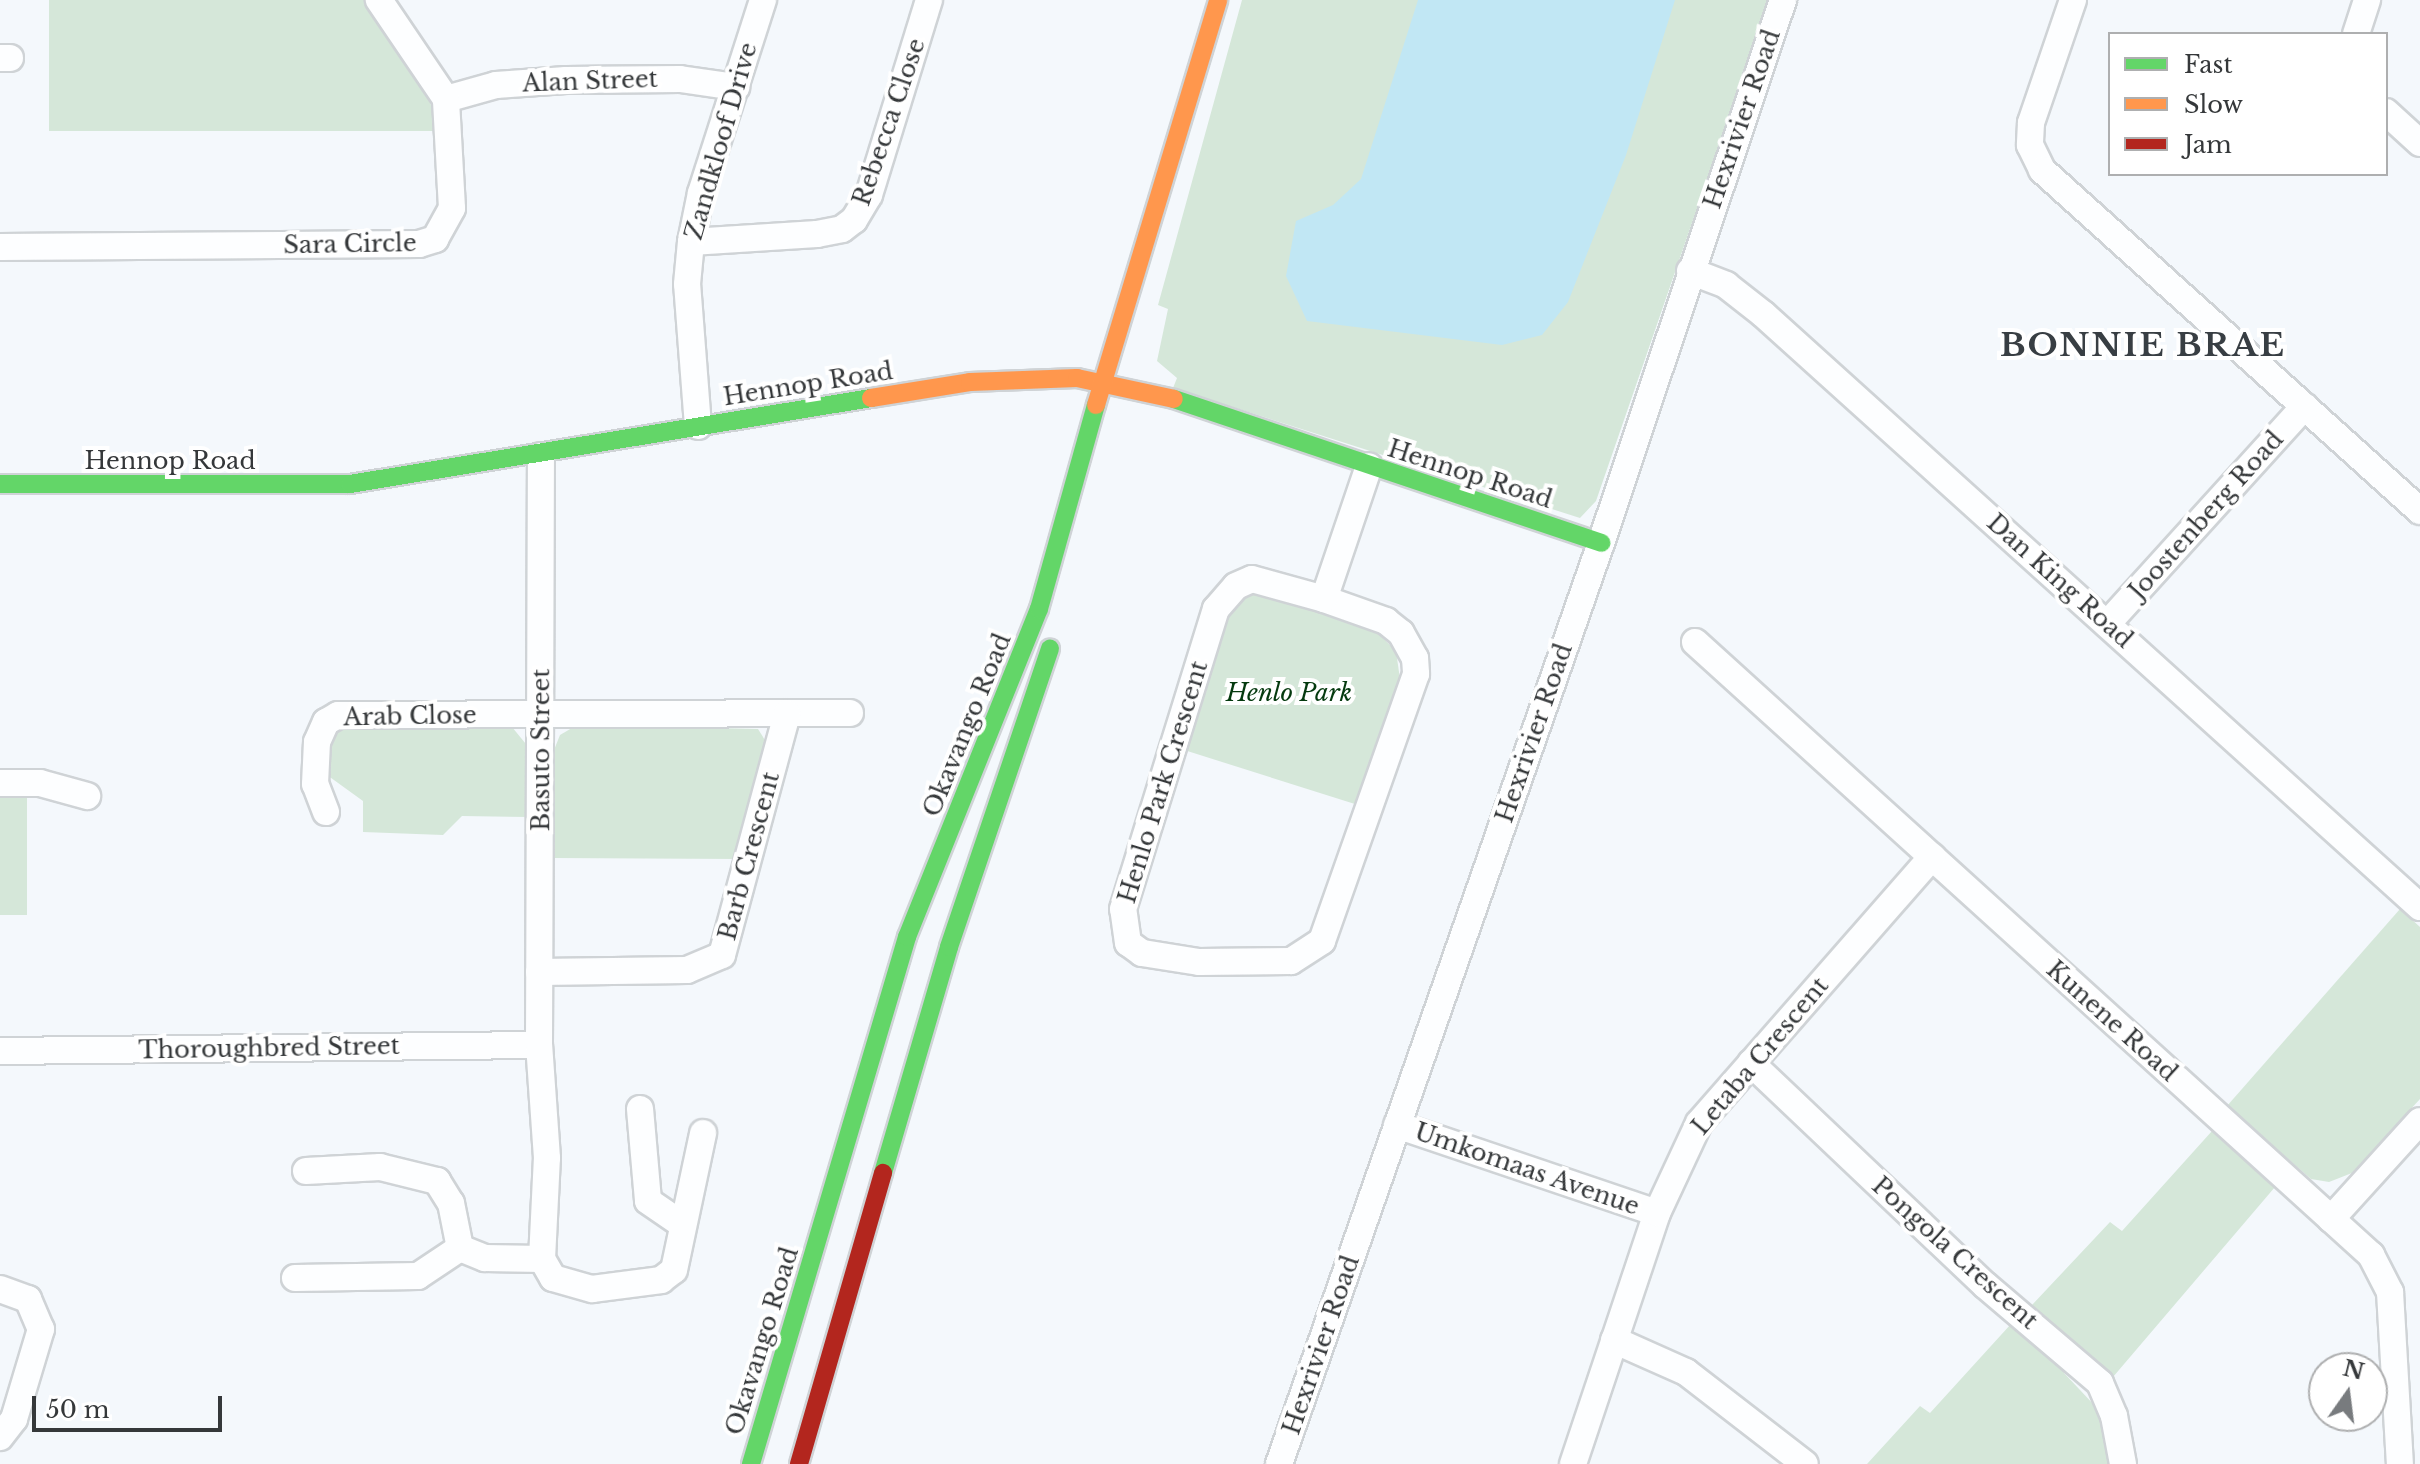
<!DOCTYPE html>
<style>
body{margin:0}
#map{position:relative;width:2420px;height:1464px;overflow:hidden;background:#f4f8fc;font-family:"Libre Baskerville",serif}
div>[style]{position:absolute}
.green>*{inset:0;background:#d5e7d9;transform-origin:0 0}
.water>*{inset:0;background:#c1e7f4}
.roads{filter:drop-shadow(2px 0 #cfd3d6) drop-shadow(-2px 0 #cfd3d6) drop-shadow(0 2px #cfd3d6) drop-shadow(0 -2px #cfd3d6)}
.street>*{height:26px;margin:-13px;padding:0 13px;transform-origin:13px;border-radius:13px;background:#fdfeff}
.fast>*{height:18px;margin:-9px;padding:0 9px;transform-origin:9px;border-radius:9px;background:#63d668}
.slow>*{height:18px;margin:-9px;padding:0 9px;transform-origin:9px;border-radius:9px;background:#ff974d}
.jam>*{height:18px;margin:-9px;padding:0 9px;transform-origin:9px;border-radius:9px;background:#b3261e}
span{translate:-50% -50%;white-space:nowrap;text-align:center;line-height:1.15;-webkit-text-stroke:8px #fff;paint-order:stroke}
.street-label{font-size:24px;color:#35383a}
.park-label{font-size:24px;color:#053a0f;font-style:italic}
.district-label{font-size:32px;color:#383e43;font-weight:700;letter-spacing:2px}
.legend{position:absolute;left:2108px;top:32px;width:280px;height:144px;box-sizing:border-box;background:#fff;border:2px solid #aeafb0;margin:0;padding:10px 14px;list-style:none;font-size:24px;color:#35383a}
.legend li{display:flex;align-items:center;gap:16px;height:40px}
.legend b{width:40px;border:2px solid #aeafb0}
.north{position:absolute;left:2308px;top:1352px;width:80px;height:80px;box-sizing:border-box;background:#fff;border:2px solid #aeafb0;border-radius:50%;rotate:14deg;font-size:22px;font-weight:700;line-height:32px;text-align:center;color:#35383a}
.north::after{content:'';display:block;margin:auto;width:28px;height:36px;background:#787b7e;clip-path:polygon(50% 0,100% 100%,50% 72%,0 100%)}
.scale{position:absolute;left:32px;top:1396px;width:190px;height:36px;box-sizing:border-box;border:4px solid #35383a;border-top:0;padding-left:10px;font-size:24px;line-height:28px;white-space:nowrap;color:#35383a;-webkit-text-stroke:6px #fff;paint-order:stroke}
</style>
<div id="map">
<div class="green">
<i style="clip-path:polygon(49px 0,367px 0,427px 91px,438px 131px,49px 131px)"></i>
<i style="clip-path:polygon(1242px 0,1769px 0,1596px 501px,1580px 518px,1173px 388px,1177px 378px,1157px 361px,1168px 309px,1158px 305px)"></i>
<i style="clip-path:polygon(1248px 593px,1267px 594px,1377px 632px,1396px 651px,1400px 679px,1358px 805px,1181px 749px,1227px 608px)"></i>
<i style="clip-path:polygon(577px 725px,758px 729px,768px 745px,738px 859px,553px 858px,554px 750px,560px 735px)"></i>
<i style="clip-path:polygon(341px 726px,512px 727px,530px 749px,530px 817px,462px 816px,443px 835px,363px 832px,363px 801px,327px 775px,328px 738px)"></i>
<i style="left:0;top:791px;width:27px;height:124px"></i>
<i style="clip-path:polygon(2400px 909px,2420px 927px,2420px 1099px,2352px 1173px,2329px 1182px,2311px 1179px,2227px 1106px)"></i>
<i style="clip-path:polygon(2212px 1131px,2275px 1187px,2113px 1377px,2032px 1305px,2110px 1222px,2122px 1231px)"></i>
<i style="clip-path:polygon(2011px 1324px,2062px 1364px,2064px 1373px,2096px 1407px,2104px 1423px,2108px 1464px,1867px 1464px,1920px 1406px,1930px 1413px)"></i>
</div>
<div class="water">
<i style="clip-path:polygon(1418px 0,1675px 0,1626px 155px,1568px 302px,1542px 335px,1502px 345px,1307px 321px,1286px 276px,1296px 221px,1333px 205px,1361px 179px)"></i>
</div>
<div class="roads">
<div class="street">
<i style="left:2073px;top:0;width:130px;rotate:108.9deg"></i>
<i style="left:2031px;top:123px;width:22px;rotate:93deg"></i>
<i style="left:2030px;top:145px;width:28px;rotate:64deg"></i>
<i style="left:2042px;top:170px;width:509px;rotate:42.05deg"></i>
<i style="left:2356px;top:34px;width:36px;rotate:-72deg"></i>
<i style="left:0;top:58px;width:10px"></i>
<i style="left:446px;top:99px;width:52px;rotate:-15.6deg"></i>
<i style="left:496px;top:85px;width:70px;rotate:-4.1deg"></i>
<i style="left:566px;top:80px;width:114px;rotate:-0.5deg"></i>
<i style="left:680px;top:79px;width:57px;rotate:8.1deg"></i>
<i style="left:2386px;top:112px;width:46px;rotate:42.4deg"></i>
<i style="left:691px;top:242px;width:126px;rotate:-3.6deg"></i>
<i style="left:817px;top:234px;width:25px;rotate:-11deg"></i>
<i style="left:842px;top:229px;width:15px;rotate:-37deg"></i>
<i style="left:854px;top:220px;width:29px;rotate:-59deg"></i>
<i style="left:869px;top:195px;width:204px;rotate:-72.9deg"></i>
<i style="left:0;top:247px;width:419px;rotate:-0.4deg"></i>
<i style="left:419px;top:244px;width:17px;rotate:-17deg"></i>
<i style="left:435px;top:239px;width:35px;rotate:-61deg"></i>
<i style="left:452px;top:208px;width:109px;rotate:-93.2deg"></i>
<i style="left:446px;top:99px;width:120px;rotate:-124.1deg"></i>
<i style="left:1690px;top:271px;width:39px;rotate:21deg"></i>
<i style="left:1726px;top:285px;width:47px;rotate:38.1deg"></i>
<i style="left:1763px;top:314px;width:885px;rotate:42.07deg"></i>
<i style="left:698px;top:426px;width:142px;rotate:-94.4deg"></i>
<i style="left:687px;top:284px;width:42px;rotate:-84.6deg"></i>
<i style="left:691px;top:242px;width:50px;rotate:-78.5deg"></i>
<i style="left:701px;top:193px;width:203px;rotate:-72.2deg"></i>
<i style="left:1324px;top:599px;width:66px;rotate:19.5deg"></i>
<i style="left:1386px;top:621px;width:19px;rotate:39deg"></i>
<i style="left:1401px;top:633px;width:29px;rotate:61deg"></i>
<i style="left:1415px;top:658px;width:16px;rotate:86deg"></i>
<i style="left:1416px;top:674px;width:283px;rotate:109.4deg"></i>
<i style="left:1322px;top:941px;width:37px;rotate:147deg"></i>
<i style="left:1291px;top:961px;width:92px;rotate:179.4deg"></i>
<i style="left:1199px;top:962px;width:58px;rotate:-171deg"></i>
<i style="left:1142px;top:953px;width:17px;rotate:-144deg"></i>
<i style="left:1128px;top:943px;width:34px;rotate:-98deg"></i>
<i style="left:1123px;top:909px;width:314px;rotate:-72.8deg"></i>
<i style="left:1216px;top:609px;width:30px;rotate:-49deg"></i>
<i style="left:1236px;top:586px;width:17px;rotate:-24deg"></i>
<i style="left:1252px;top:579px;width:75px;rotate:15.5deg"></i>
<i style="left:1324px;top:599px;width:140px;rotate:-71.3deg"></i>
<i style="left:2107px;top:624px;width:294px;rotate:-47.8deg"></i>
<i style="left:1695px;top:642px;width:913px;rotate:42.2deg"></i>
<i style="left:2371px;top:1255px;width:42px;rotate:62.8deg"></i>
<i style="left:2390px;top:1292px;width:172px;rotate:86.7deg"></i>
<i style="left:0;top:783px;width:40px"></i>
<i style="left:40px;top:783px;width:49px;rotate:15.5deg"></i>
<i style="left:326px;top:812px;width:30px;rotate:-111deg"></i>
<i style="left:315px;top:784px;width:42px;rotate:-87.3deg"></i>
<i style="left:317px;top:742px;width:22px;rotate:-66deg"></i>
<i style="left:326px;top:722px;width:14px;rotate:-30deg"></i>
<i style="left:338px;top:715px;width:512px;rotate:-0.22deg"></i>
<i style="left:539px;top:972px;width:148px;rotate:-0.8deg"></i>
<i style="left:687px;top:970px;width:38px;rotate:-23deg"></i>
<i style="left:722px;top:955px;width:250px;rotate:-74.9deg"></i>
<i style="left:0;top:1051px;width:539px;rotate:-0.64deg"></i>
<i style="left:1751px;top:1063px;width:323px;rotate:43.5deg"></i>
<i style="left:1985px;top:1285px;width:151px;rotate:40.4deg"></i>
<i style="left:2100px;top:1383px;width:36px;rotate:67deg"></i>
<i style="left:2114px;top:1416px;width:49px;rotate:79.4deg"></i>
<i style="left:640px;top:1109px;width:92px;rotate:85deg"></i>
<i style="left:648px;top:1201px;width:42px;rotate:34.4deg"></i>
<i style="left:1397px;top:1125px;width:274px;rotate:18.7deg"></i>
<i style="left:306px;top:1171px;width:74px;rotate:-3.1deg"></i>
<i style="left:380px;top:1167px;width:59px;rotate:13.8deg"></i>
<i style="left:437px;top:1181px;width:26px;rotate:58deg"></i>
<i style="left:451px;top:1203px;width:46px;rotate:78.7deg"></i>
<i style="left:2331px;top:1219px;width:132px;rotate:-47.8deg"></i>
<i style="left:542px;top:1259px;width:22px;rotate:60deg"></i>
<i style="left:553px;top:1278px;width:41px;rotate:15.8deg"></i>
<i style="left:592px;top:1289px;width:70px;rotate:-7.4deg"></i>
<i style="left:661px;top:1280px;width:16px;rotate:-38deg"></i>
<i style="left:674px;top:1270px;width:140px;rotate:-78deg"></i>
<i style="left:295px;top:1278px;width:123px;rotate:-0.9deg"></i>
<i style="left:418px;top:1276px;width:50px;rotate:-33.7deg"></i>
<i style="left:460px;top:1248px;width:27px;rotate:22deg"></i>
<i style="left:485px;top:1258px;width:57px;rotate:1deg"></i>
<i style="left:542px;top:1259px;width:101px;rotate:-87.2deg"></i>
<i style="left:547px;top:1158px;width:113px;rotate:-94deg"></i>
<i style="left:539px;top:1045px;width:589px;rotate:-89.81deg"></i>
<i style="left:0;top:1289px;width:30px;rotate:20deg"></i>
<i style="left:28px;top:1299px;width:33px;rotate:67deg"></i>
<i style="left:41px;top:1329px;width:94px;rotate:106.7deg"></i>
<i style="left:14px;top:1419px;width:23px;rotate:128deg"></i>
<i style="left:1614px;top:1340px;width:79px;rotate:24deg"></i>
<i style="left:1686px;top:1372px;width:150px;rotate:37.7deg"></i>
<i style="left:1279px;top:1464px;width:976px;rotate:-70.73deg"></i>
<i style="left:1601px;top:543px;width:573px;rotate:-71.47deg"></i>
<i style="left:1573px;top:1464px;width:265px;rotate:-71.5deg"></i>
<i style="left:1657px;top:1213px;width:99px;rotate:-65deg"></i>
<i style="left:1699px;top:1123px;width:354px;rotate:-48.8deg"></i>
</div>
<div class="fast">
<i style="left:1174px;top:399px;width:451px;rotate:18.6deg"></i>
<i style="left:0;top:484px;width:350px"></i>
<i style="left:350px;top:484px;width:528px;rotate:-9.37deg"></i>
<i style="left:883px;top:1173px;width:235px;rotate:-73.7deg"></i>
<i style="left:949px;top:947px;width:315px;rotate:-71.3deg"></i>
<i style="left:751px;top:1464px;width:550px;rotate:-73.51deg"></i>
<i style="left:907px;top:937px;width:354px;rotate:-68.1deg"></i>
<i style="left:1039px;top:609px;width:212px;rotate:-74.4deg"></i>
</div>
<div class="slow">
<i style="left:871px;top:398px;width:100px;rotate:-9.2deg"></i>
<i style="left:970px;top:382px;width:107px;rotate:-2.1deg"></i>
<i style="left:1077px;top:378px;width:99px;rotate:12.2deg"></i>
<i style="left:1096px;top:405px;width:423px;rotate:-73.2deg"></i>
</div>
<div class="jam">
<i style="left:799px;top:1464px;width:303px;rotate:-73.9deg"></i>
</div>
</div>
<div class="street-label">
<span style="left:590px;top:81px;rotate:-2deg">Alan Street</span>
<span style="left:1742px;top:119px;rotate:-71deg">Hexrivier Road</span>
<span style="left:889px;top:122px;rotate:-71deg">Rebecca Close</span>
<span style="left:721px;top:141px;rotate:-74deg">Zandkloof Drive</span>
<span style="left:350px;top:244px;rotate:-1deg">Sara Circle</span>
<span style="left:808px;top:384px;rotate:-9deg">Hennop Road</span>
<span style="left:170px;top:461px">Hennop Road</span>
<span style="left:1470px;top:474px;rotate:18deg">Hennop Road</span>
<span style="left:2206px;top:515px;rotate:-48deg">Joostenberg Road</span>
<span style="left:2060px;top:581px;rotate:42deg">Dan King Road</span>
<span style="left:410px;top:716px;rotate:-1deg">Arab Close</span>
<span style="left:967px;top:725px;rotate:-68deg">Okavango Road</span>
<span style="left:1534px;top:733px;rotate:-71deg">Hexrivier Road</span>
<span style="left:541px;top:750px;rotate:-90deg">Basuto Street</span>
<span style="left:1163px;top:782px;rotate:-73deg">Henlo Park Crescent</span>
<span style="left:749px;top:856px;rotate:-75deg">Barb Crescent</span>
<span style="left:2112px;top:1021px;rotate:42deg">Kunene Road</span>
<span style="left:269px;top:1048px;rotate:-1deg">Thoroughbred Street</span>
<span style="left:1760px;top:1056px;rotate:-50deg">Letaba Crescent</span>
<span style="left:1527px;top:1169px;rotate:19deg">Umkomaas Avenue</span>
<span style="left:1955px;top:1253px;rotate:42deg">Pongola Crescent</span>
<span style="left:762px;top:1341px;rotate:-73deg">Okavango Road</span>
<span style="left:1321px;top:1345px;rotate:-71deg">Hexrivier Road</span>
</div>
<div class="park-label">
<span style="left:1289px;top:693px">Henlo Park</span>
</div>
<div class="district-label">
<span style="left:2143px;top:345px">BONNIE BRAE</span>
</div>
<ul class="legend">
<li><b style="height:10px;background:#63d668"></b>Fast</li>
<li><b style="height:10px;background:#ff974d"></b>Slow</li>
<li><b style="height:10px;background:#b3261e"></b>Jam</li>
</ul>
<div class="north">N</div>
<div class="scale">50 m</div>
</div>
